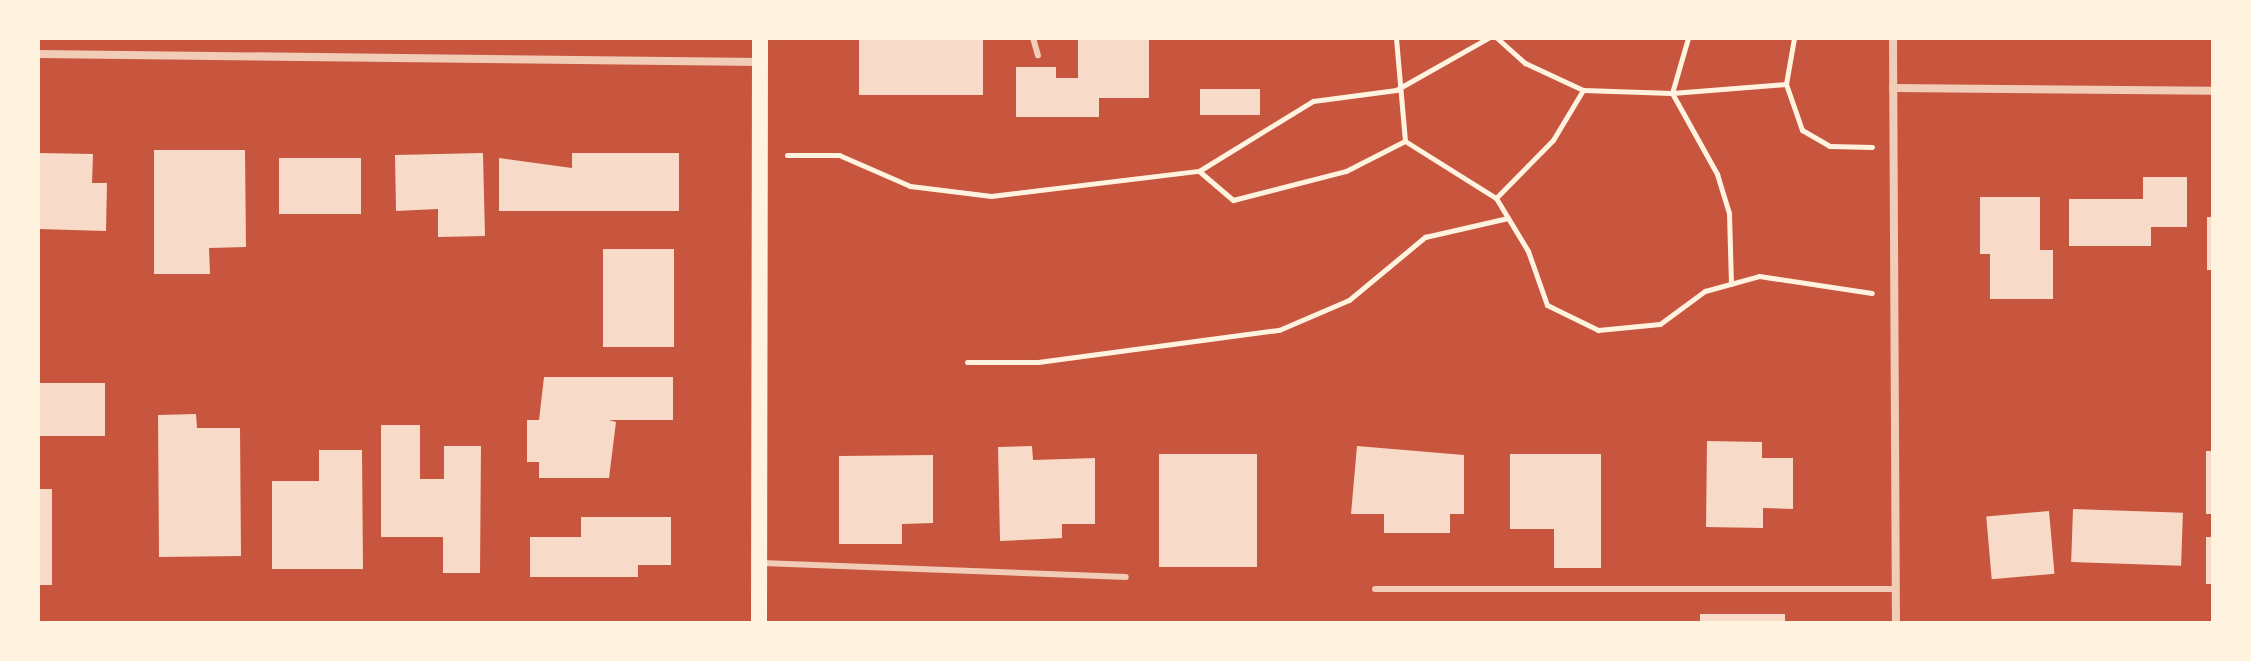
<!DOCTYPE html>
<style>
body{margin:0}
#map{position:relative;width:2251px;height:661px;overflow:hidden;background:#c8553d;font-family:Overpass,sans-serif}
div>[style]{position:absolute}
.building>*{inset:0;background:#f7dbc8;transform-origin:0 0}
.path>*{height:5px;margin:-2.5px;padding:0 2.5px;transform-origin:2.5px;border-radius:2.5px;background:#fff3e0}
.service>*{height:6px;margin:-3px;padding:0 3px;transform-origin:3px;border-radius:3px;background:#f1ccb7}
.minor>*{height:8px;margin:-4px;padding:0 4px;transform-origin:4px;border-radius:4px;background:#f1ccb7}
.secondary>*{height:16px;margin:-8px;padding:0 8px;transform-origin:8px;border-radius:8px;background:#fff3e0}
span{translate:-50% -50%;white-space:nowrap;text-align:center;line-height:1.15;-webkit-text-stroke:8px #fff3e0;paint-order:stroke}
.frame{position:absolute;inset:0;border:40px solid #fff3e0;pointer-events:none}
</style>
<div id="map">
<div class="building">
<i style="left:859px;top:38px;width:124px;height:57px"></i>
<i style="clip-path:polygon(1078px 38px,1149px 38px,1149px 98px,1099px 98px,1099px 117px,1016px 117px,1016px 67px,1056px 67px,1056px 78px,1078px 78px)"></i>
<i style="left:1200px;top:89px;width:60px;height:26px"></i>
<i style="clip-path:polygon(154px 150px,245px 150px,246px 247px,209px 248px,210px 274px,154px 274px)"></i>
<i style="clip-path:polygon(38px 153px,93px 154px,92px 183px,107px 183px,106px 231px,38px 229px)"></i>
<i style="clip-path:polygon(483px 153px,485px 236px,438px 237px,438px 209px,396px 211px,395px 155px)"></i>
<i style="clip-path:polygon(572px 153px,679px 153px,679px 211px,499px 211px,499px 158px,572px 168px)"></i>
<i style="left:279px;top:158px;width:82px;height:56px"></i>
<i style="clip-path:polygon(2143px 177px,2187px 177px,2187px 227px,2151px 227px,2151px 246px,2069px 246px,2069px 199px,2143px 199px)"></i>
<i style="clip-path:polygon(1980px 197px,2040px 197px,2040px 250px,2053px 250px,2053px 299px,1990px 299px,1990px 254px,1980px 254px)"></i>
<i style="left:2207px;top:217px;width:6px;height:53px"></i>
<i style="left:603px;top:249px;width:71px;height:98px"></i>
<i style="clip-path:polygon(544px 377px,673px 377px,673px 420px,609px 420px,616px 422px,609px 478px,539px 478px,539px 462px,527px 462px,527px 420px,539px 420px)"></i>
<i style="left:38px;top:383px;width:67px;height:53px"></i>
<i style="clip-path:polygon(196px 414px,197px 428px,240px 428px,241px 556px,159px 557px,158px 415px)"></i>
<i style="clip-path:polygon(381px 425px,420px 425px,420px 479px,444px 479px,444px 446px,481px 446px,480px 573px,443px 573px,443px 537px,381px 537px)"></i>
<i style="clip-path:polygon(1707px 441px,1762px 442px,1762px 458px,1793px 458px,1793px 509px,1763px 508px,1763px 528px,1706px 527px)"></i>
<i style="clip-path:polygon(1032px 446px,1033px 460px,1095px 458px,1095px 524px,1062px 524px,1062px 538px,1000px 541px,998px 447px)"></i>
<i style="clip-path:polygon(1357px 446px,1464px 455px,1464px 514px,1450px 514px,1450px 533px,1384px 533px,1384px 514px,1351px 514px)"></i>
<i style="clip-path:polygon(319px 450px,362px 450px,363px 569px,272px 569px,272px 481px,319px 481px)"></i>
<i style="left:2206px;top:451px;width:7px;height:63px"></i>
<i style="left:1159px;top:454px;width:98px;height:113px"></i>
<i style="clip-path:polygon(1510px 454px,1601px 454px,1601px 568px,1554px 568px,1554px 529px,1510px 529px)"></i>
<i style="clip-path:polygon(933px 455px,933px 523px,902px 524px,902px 544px,839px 544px,839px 456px)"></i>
<i style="left:38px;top:489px;width:14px;height:96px"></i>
<i style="left:2073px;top:509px;width:110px;height:53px;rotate:2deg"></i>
<i style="left:2049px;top:511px;width:63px;height:63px;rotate:85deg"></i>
<i style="clip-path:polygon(581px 517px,671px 517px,671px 565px,638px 565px,638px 577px,530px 577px,530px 537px,581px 537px)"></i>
<i style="left:2206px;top:537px;width:7px;height:47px"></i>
<i style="left:1700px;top:614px;width:85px;height:9px"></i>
</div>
<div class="path">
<i style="left:1497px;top:38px;width:38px;rotate:42deg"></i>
<i style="left:1525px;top:63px;width:64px;rotate:25deg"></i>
<i style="left:1583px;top:90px;width:89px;rotate:1.9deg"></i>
<i style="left:1672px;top:93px;width:114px;rotate:-4.5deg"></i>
<i style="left:1786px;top:84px;width:47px;rotate:-80.1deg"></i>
<i style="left:1688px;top:38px;width:57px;rotate:106.2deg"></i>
<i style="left:1672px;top:93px;width:93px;rotate:60.9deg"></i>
<i style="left:1717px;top:174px;width:41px;rotate:72.9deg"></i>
<i style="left:1729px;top:213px;width:71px;rotate:88.4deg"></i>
<i style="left:1786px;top:84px;width:49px;rotate:70.8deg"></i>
<i style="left:1802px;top:130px;width:32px;rotate:30deg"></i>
<i style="left:1830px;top:146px;width:42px;rotate:1.4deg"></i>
<i style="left:1405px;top:141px;width:107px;rotate:32.1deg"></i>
<i style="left:1496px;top:198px;width:62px;rotate:58.9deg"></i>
<i style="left:1528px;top:251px;width:57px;rotate:70.6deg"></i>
<i style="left:1547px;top:305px;width:57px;rotate:26.1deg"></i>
<i style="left:1598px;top:330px;width:62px;rotate:-5.5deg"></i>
<i style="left:1660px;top:324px;width:56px;rotate:-36.3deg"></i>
<i style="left:1705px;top:291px;width:56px;rotate:-15.5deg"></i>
<i style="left:1759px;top:276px;width:114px;rotate:8.6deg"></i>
<i style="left:787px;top:155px;width:52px"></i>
<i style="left:839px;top:155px;width:77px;rotate:23.6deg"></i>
<i style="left:910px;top:186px;width:82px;rotate:7deg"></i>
<i style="left:991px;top:196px;width:209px;rotate:-6.9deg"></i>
<i style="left:1199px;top:171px;width:134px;rotate:-31.6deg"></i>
<i style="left:1313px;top:101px;width:84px;rotate:-7.5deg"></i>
<i style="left:1396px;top:90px;width:106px;rotate:-29.5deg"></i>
<i style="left:1199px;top:171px;width:45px;rotate:40.5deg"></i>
<i style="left:1233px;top:200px;width:117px;rotate:-14.4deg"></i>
<i style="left:1346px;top:171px;width:66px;rotate:-27deg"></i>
<i style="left:1405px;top:141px;width:103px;rotate:-95deg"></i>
<i style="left:1496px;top:198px;width:81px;rotate:-45.5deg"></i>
<i style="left:1553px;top:140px;width:58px;rotate:-59deg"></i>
<i style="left:967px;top:362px;width:71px"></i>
<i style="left:1038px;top:362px;width:243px;rotate:-7.6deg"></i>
<i style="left:1279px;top:330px;width:76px;rotate:-23.2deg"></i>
<i style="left:1349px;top:300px;width:99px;rotate:-39.7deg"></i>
<i style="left:1425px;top:237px;width:85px;rotate:-12.9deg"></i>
</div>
<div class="service">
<i style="left:1033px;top:38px;width:18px;rotate:74deg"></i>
<i style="left:762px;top:563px;width:364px;rotate:2.2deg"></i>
<i style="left:1375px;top:589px;width:521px"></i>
</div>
<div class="minor">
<i style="left:1893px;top:38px;width:585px;rotate:89.71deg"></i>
<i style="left:38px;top:54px;width:722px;rotate:0.63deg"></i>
<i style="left:1893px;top:88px;width:320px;rotate:0.5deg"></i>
</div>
<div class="secondary">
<i style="left:759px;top:623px;width:585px;rotate:-89.9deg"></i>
</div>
<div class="frame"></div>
</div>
